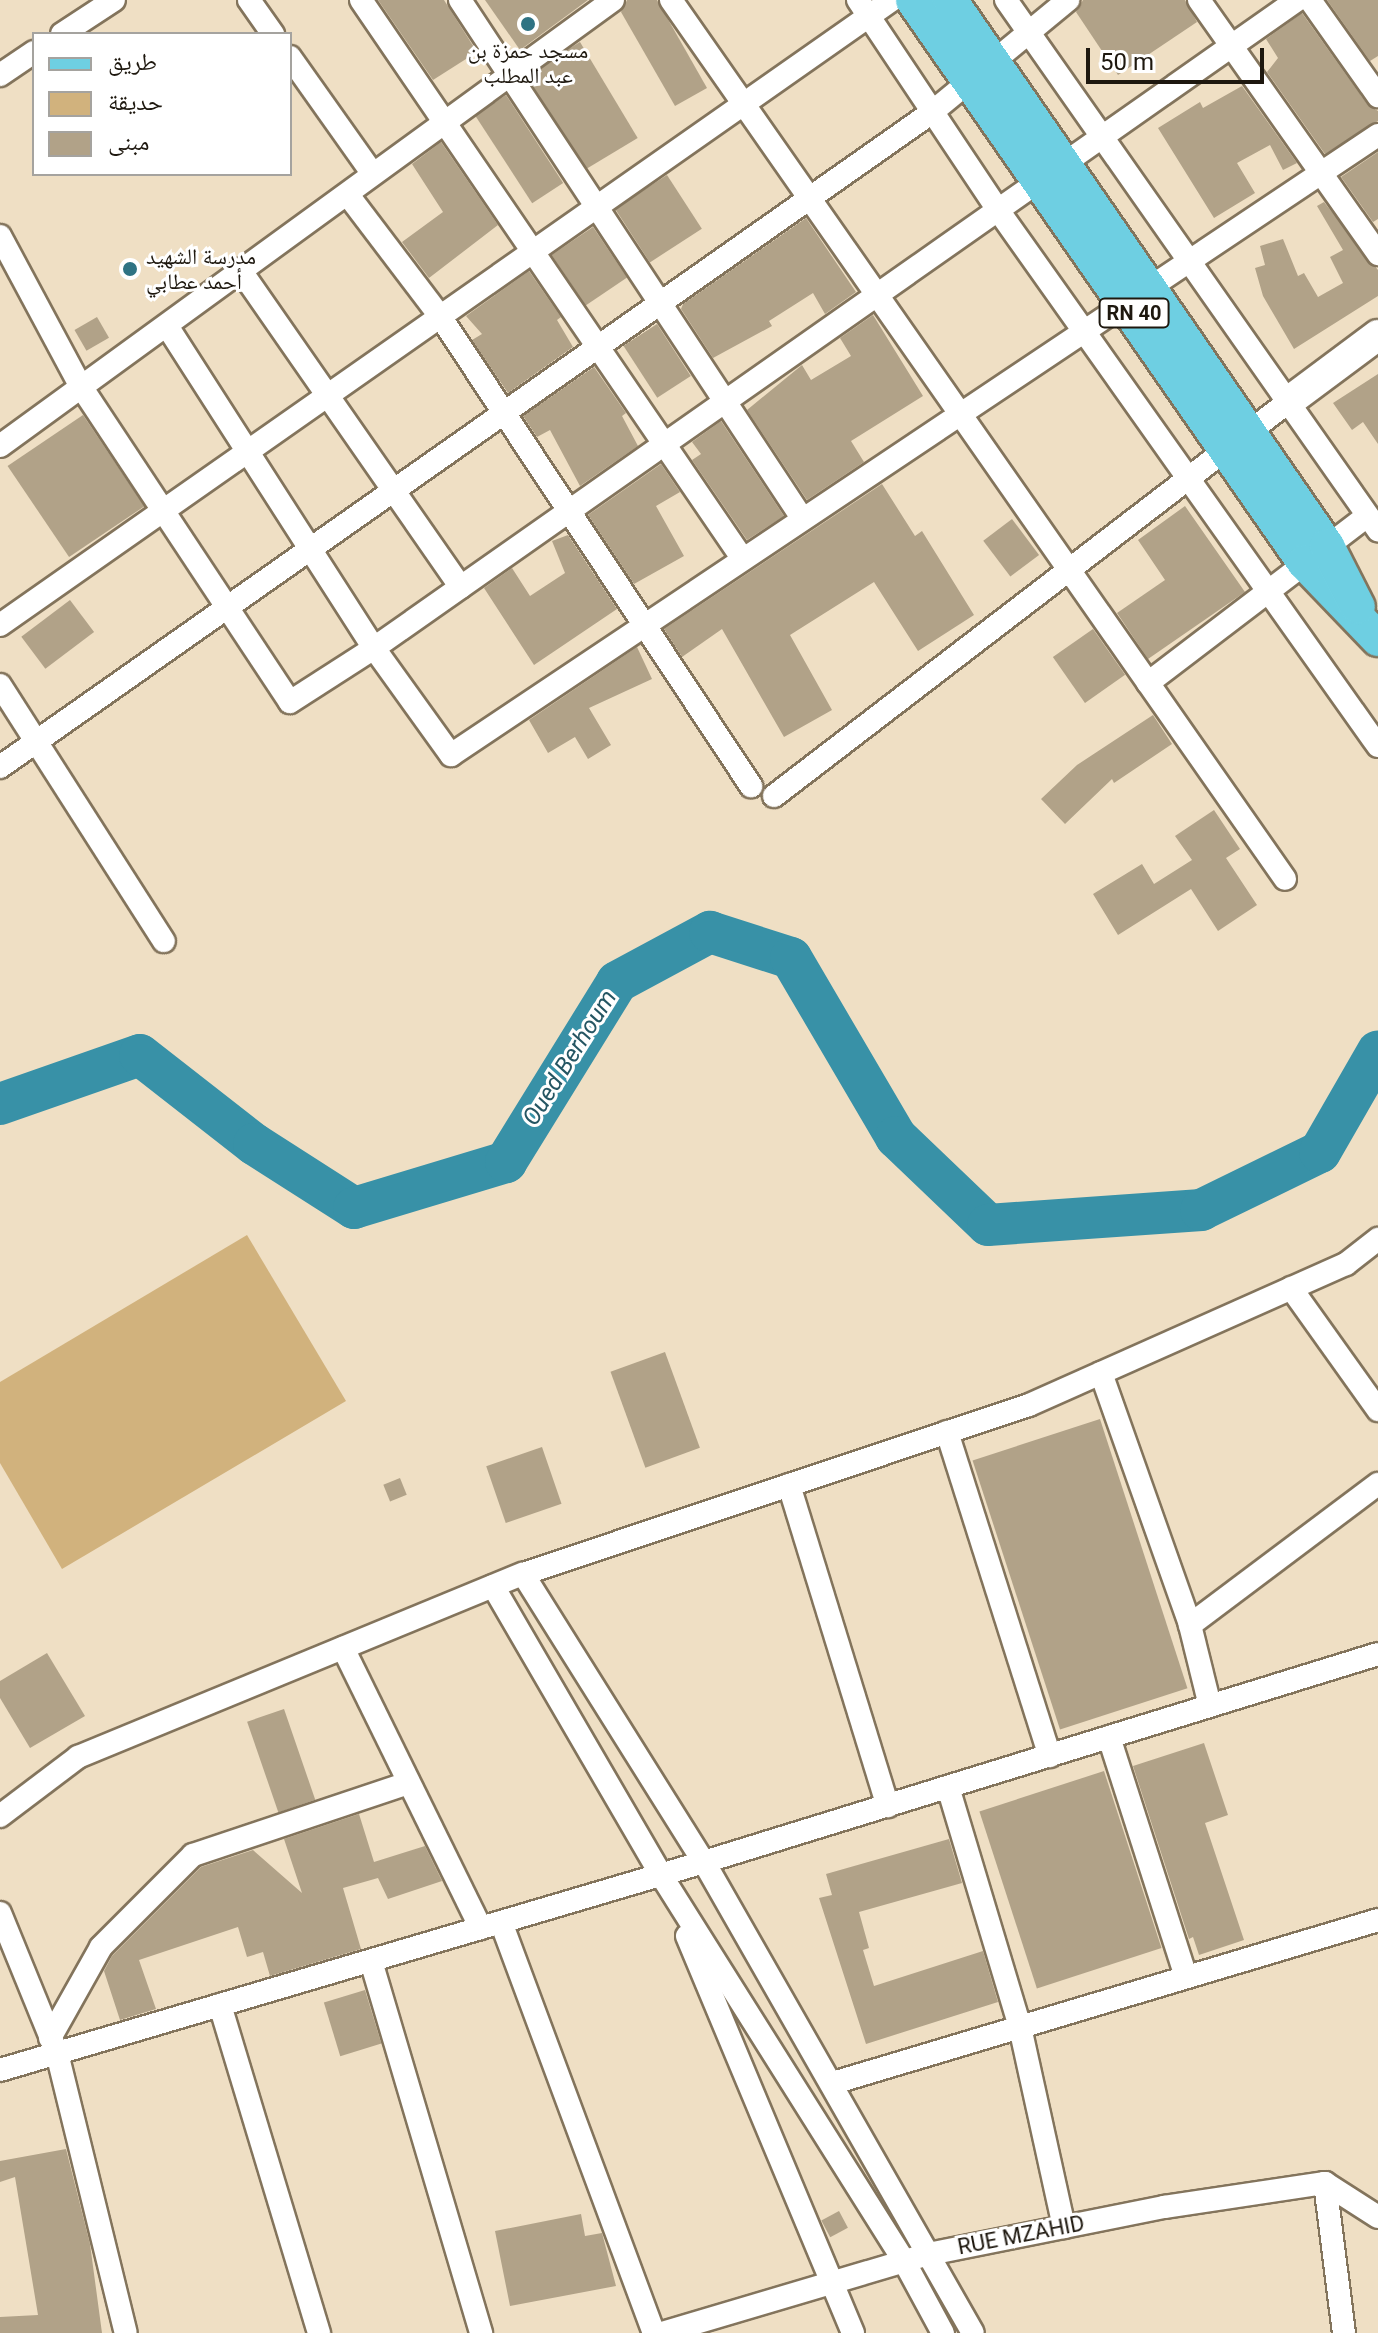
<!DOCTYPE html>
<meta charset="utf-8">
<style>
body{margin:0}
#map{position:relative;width:1378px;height:2333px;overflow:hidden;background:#efdfc4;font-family:Roboto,"Noto Naskh Arabic",sans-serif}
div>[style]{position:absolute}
.green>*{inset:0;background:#d1b27d}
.river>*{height:42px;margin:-21px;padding:0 21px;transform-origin:21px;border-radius:21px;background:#3891a7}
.building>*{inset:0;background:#b1a288;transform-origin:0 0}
.roads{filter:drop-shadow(2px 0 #83745c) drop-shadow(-2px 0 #83745c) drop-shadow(0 2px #83745c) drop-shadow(0 -2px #83745c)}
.street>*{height:22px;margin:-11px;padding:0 11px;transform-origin:11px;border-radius:11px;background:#fff}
.secondary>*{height:30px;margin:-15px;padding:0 15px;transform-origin:15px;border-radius:15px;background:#fff}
.primary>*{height:34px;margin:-17px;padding:0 17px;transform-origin:17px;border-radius:17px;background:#6ecfe2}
.dots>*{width:22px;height:22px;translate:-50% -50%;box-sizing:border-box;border:4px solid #fff;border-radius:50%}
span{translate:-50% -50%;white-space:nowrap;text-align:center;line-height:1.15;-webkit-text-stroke:6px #fff;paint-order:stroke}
.shield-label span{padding:2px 6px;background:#fff;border:2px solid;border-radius:6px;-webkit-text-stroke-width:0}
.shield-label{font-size:20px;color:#1e180f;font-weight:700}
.poi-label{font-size:22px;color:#1e180f}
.left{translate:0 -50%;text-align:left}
.street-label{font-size:22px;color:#1e180f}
.water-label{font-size:24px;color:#255663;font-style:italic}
.legend{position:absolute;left:32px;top:32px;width:260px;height:144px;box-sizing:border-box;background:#fff;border:2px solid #a5a39f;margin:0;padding:10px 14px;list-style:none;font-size:24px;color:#1e180f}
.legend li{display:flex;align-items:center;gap:16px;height:40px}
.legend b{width:40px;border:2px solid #a5a39f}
.scale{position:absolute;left:1086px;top:48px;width:178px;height:36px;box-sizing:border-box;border:4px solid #1e180f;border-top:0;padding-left:10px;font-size:24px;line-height:28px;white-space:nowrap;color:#1e180f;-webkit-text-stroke:6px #fff;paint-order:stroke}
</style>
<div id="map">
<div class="green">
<i style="clip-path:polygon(247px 1235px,346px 1401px,62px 1569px,0 1463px,0 1382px)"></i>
</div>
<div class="river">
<i style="left:0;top:1104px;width:148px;rotate:-19.3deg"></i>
<i style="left:140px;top:1055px;width:145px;rotate:38deg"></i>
<i style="left:254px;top:1144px;width:119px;rotate:32.6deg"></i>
<i style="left:354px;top:1208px;width:159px;rotate:-16.8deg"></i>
<i style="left:506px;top:1162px;width:211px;rotate:-58.3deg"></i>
<i style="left:617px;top:982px;width:106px;rotate:-28.3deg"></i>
<i style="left:710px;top:932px;width:85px;rotate:17.8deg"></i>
<i style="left:791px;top:958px;width:208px;rotate:59.6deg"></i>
<i style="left:896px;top:1137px;width:127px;rotate:43.7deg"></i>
<i style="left:988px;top:1225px;width:214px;rotate:-4deg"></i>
<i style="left:1201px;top:1210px;width:132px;rotate:-26deg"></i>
<i style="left:1320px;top:1152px;width:116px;rotate:-60.1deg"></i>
</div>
<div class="building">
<i style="clip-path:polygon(378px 0,444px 0,477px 52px,433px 80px)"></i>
<i style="clip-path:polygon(485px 0,588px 0,520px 50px)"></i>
<i style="clip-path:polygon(627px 0,657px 0,707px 88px,675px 106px,621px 12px)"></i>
<i style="clip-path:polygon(1083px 0,1185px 0,1197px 22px,1118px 75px,1076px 12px)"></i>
<i style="clip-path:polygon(1327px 0,1378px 0,1378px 56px,1370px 61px)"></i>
<i style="clip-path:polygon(1302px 13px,1367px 104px,1378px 111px,1378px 121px,1325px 154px,1267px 72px,1278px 58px,1266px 39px)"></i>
<i style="left:580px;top:42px;width:112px;height:63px;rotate:59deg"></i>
<i style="clip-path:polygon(1242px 86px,1297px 163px,1283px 170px,1270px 145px,1237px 163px,1255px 193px,1214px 218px,1158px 128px,1200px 102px,1203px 108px)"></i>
<i style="left:506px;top:95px;width:105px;height:37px;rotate:57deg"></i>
<i style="clip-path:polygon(441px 142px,498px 225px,429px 278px,402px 242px,443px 212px,412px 164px)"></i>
<i style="clip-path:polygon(1378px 152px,1378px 219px,1373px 222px,1341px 177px)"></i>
<i style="left:667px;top:175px;width:64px;height:62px;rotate:57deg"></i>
<i style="clip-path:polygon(1324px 202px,1378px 270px,1378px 296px,1294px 349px,1263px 296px,1255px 268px,1265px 265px,1260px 246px,1283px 239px,1298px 276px,1304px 273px,1318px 297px,1343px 283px,1330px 257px,1343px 250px,1317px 206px)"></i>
<i style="clip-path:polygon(806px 218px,856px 292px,825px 314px,813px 293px,769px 321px,772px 326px,713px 358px,681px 309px,683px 304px)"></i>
<i style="left:593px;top:227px;width:61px;height:50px;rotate:56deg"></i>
<i style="clip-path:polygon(529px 271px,561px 317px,557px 320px,573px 347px,508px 393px,472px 340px,482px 334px,466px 316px)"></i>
<i style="clip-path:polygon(873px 315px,923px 396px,851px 441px,864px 462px,807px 500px,747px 410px,802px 365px,811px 380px,851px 356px,840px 338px)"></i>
<i style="left:97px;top:317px;width:24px;height:26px;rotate:60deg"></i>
<i style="left:657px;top:324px;width:62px;height:40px;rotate:57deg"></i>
<i style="clip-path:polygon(594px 367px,626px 413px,622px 416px,638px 446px,580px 486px,550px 430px,537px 437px,523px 416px)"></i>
<i style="clip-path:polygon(1378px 374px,1378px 444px,1363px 422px,1352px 430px,1333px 403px)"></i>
<i style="left:83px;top:415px;width:110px;height:91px;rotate:56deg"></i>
<i style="clip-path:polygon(721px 421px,784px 516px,747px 540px,692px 460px,701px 454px,692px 442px)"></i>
<i style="clip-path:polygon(661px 464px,680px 492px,656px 506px,684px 556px,634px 584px,588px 515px)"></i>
<i style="clip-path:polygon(882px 484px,915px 536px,922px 531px,974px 615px,918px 651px,874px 582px,790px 635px,832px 710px,784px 737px,722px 629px,682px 657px,664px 629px)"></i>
<i style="clip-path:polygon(1185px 506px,1245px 592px,1148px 659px,1117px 613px,1165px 580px,1138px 540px)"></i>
<i style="left:1012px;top:519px;width:45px;height:36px;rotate:53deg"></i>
<i style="clip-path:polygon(568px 535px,617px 609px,534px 665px,484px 588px,512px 568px,530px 596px,565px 573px,552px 541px)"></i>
<i style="left:70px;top:600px;width:40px;height:61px;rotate:53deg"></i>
<i style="left:1093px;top:629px;width:56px;height:49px;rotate:55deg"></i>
<i style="clip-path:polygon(637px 647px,652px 679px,589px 708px,611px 745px,588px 759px,575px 737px,548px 753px,529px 720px)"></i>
<i style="clip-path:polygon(1153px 715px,1172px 744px,1114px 783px,1112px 779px,1065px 824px,1041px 799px,1077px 765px)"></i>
<i style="clip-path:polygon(1214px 810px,1240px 849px,1226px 858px,1257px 905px,1218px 931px,1191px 889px,1118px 935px,1093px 894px,1142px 864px,1154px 884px,1192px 860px,1175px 836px)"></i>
<i style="left:665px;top:1352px;width:102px;height:58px;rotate:70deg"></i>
<i style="left:1100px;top:1419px;width:283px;height:134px;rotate:72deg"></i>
<i style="left:542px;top:1447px;width:60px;height:59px;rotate:71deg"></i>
<i style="left:400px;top:1478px;width:18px;height:18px;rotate:68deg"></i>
<i style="clip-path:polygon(47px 1653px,85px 1716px,30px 1748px,0 1698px,0 1681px)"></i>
<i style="left:284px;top:1709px;width:96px;height:39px;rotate:71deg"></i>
<i style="clip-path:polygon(1204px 1743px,1228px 1815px,1205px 1823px,1244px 1940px,1199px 1955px,1193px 1937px,1189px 1939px,1133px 1766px)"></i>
<i style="left:1104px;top:1771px;width:186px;height:131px;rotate:72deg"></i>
<i style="clip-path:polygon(359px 1814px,374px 1862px,425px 1846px,442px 1881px,388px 1899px,378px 1878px,343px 1888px,361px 1949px,270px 1976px,263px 1952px,247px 1957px,238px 1927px,139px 1960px,156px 2009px,120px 2020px,104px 1971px,112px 1956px,201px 1867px,253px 1850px,302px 1893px,284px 1839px)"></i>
<i style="clip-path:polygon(949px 1839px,962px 1883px,859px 1912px,869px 1948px,863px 1950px,874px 1986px,983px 1951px,998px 2002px,866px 2044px,819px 1898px,832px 1895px,826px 1874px)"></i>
<i style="left:365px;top:1990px;width:56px;height:43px;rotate:73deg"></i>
<i style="clip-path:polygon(66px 2149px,90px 2244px,102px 2333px,0 2333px,0 2317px,38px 2315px,15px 2177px,0 2182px,0 2161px)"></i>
<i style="left:839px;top:2211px;width:19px;height:20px;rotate:62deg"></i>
<i style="clip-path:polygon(581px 2214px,585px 2236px,602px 2233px,616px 2286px,510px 2306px,495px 2231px)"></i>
</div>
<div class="roads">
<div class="street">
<i style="left:249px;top:0;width:42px;rotate:54.8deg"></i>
<i style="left:361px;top:0;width:676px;rotate:55.67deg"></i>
<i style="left:460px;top:0;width:621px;rotate:56.57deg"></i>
<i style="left:671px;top:0;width:1072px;rotate:55.06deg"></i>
<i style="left:858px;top:0;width:252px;rotate:56.3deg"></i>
<i style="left:998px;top:210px;width:657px;rotate:54.67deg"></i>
<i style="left:1006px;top:0;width:648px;rotate:54.94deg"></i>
<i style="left:1199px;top:0;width:311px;rotate:54.8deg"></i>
<i style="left:1310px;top:0;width:118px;rotate:54.7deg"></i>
<i style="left:62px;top:34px;width:62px;rotate:-33.2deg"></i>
<i style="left:290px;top:57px;width:142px;rotate:54.7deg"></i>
<i style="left:0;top:75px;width:41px;rotate:-34.1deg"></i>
<i style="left:348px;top:195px;width:152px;rotate:52.8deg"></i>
<i style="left:440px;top:316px;width:564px;rotate:56.51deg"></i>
<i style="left:0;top:236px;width:169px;rotate:61.8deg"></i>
<i style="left:80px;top:385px;width:380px;rotate:56.5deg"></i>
<i style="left:290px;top:702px;width:100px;rotate:-32.7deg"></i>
<i style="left:374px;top:648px;width:1128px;rotate:-35.07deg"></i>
<i style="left:241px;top:271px;width:385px;rotate:55.2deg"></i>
<i style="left:167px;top:326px;width:383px;rotate:57.3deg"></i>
<i style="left:374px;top:648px;width:132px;rotate:54.3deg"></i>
<i style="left:451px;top:755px;width:1115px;rotate:-33.78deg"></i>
<i style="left:0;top:446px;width:758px;rotate:-36.04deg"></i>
<i style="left:0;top:625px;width:1089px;rotate:-35.02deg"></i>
<i style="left:1148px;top:683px;width:275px;rotate:-37.3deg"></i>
<i style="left:0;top:685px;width:304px;rotate:57.4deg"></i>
<i style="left:0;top:767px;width:1138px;rotate:-35.09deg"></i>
<i style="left:931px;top:113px;width:178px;rotate:-39.5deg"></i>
<i style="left:774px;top:796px;width:648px;rotate:-37.47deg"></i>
<i style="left:1291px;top:1288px;width:150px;rotate:54.5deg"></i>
<i style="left:1101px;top:1373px;width:267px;rotate:70.5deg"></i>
<i style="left:1190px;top:1625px;width:83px;rotate:76.1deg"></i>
<i style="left:947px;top:1432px;width:340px;rotate:72.4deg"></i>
<i style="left:789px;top:1485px;width:336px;rotate:72.9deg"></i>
<i style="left:523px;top:1574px;width:340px;rotate:57.9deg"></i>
<i style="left:704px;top:1862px;width:542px;rotate:60.27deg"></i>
<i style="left:493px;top:1586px;width:334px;rotate:59.8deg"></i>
<i style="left:661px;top:1875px;width:456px;rotate:57.8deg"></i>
<i style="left:904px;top:2261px;width:82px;rotate:61.6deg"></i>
<i style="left:1190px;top:1625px;width:235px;rotate:-36.9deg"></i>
<i style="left:343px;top:1648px;width:312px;rotate:63.8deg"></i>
<i style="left:1109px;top:1737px;width:252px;rotate:72.2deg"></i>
<i style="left:948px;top:1787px;width:251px;rotate:73.3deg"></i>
<i style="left:1020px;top:2027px;width:205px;rotate:77.6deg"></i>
<i style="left:0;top:1816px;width:98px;rotate:-37.1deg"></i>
<i style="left:78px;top:1757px;width:481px;rotate:-22.4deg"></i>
<i style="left:523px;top:1574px;width:533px;rotate:-18.47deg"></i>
<i style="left:1029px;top:1405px;width:347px;rotate:-24deg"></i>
<i style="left:1346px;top:1264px;width:41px;rotate:-38deg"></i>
<i style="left:0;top:1913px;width:151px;rotate:67.8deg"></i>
<i style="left:57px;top:2053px;width:288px;rotate:76.2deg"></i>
<i style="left:501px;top:1922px;width:439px;rotate:69.6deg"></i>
<i style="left:687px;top:1936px;width:430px;rotate:67.3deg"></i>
<i style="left:371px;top:1961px;width:388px;rotate:73.5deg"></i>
<i style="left:220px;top:2005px;width:343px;rotate:73.2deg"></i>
<i style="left:50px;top:2038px;width:104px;rotate:-60.7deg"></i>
<i style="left:101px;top:1947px;width:130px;rotate:-45deg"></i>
<i style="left:193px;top:1855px;width:227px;rotate:-18.5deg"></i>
<i style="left:0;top:2070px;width:734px;rotate:-16.46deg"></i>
<i style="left:704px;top:1862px;width:705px;rotate:-17.15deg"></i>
<i style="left:833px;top:2083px;width:569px;rotate:-16.65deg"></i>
<i style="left:1325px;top:2183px;width:151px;rotate:82.8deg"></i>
<i style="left:662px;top:2333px;width:278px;rotate:-16.5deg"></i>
<i style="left:929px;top:2254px;width:240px;rotate:-11.3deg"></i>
<i style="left:1164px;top:2207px;width:163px;rotate:-8.5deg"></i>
<i style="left:1325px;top:2183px;width:63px;rotate:32.7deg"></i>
</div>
<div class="secondary">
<i style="left:1288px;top:402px;width:112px;rotate:-36.7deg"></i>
</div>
<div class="primary">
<i style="left:913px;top:0;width:685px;rotate:55.17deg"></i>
<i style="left:1304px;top:562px;width:107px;rotate:46.1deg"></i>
<i style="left:950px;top:0;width:664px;rotate:55.38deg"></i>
<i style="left:1327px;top:546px;width:68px;rotate:63.1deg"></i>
</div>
</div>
<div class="dots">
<i style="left:528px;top:24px;background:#2f7383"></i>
<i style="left:130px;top:269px;background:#2f7383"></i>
</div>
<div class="shield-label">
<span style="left:1134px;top:313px">RN 40</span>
</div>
<div class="poi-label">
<span style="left:528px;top:63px">مسجد حمزة بن<br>عبد المطلب</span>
<span class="left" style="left:146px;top:269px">مدرسة الشهيد<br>أحمد عطابي</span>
</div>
<div class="street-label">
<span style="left:1021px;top:2235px;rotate:-11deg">RUE MZAHID</span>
</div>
<div class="water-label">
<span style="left:570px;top:1058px;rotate:-58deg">Oued Berhoum</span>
</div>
<ul class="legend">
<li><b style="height:10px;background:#6ecfe2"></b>طريق</li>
<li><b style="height:22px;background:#d1b27d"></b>حديقة</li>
<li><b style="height:22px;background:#b1a288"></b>مبنى</li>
</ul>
<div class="scale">50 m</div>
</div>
